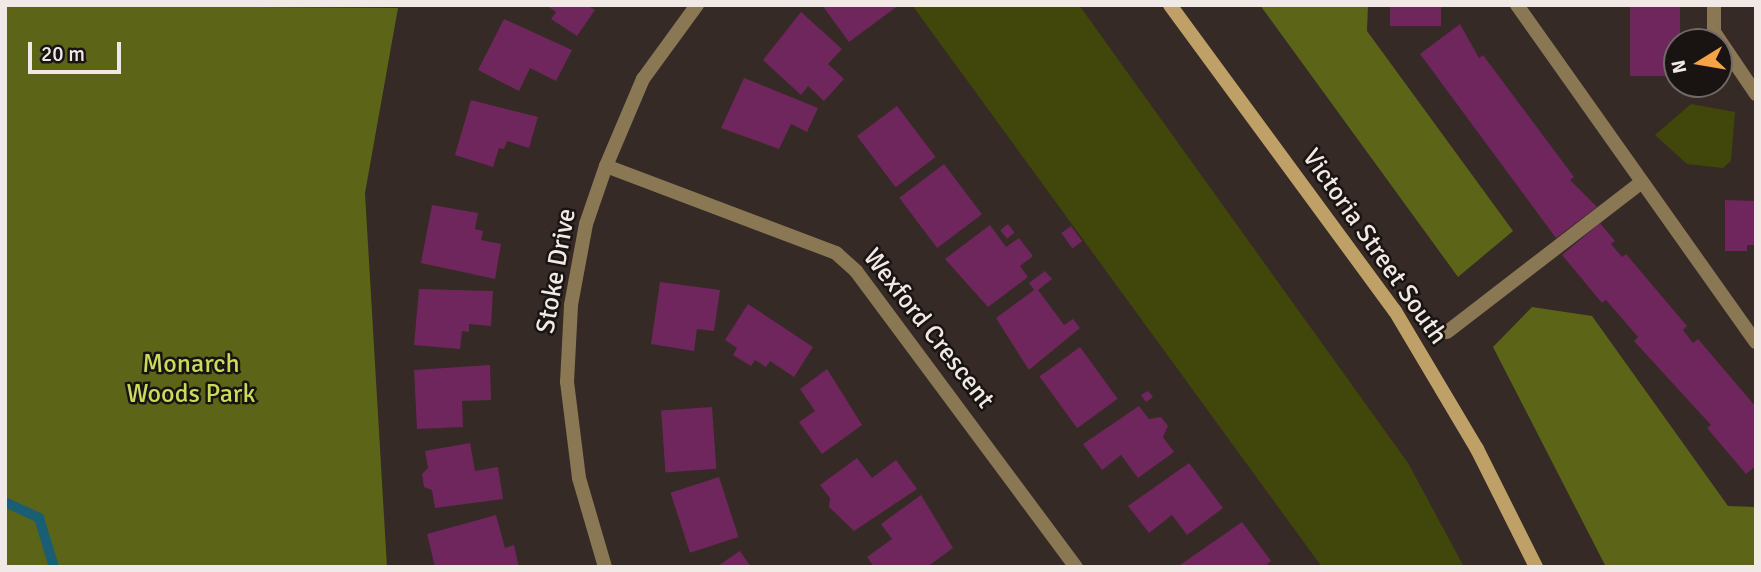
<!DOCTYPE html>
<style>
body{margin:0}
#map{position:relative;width:1761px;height:572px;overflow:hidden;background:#352a25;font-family:Signika,sans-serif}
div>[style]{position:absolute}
.green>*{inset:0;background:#41470b}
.forest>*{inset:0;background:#5c6418}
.stream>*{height:10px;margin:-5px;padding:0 5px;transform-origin:5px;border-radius:5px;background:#195e72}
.building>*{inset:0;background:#6f265c;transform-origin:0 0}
.lane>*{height:14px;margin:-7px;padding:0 7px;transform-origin:7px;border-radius:7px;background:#8a7754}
.street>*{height:14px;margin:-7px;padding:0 7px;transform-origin:7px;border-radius:7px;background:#8a7754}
.secondary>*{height:14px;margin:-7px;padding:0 7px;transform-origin:7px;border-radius:7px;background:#bfa167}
span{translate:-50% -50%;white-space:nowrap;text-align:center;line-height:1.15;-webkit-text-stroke:5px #191412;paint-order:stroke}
.street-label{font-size:26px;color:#f1e9e6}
.park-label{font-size:26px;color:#cada5b}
.frame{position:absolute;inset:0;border:7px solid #f1e9e6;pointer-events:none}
.north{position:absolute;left:1663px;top:28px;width:70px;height:70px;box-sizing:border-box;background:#191412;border:2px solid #6f6967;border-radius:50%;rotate:259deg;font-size:19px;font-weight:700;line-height:28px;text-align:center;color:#f1e9e6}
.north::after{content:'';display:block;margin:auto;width:24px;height:32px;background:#f6a246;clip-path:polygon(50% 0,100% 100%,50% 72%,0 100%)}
.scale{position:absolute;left:28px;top:42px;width:93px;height:32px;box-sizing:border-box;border:4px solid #f1e9e6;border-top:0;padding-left:9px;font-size:21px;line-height:24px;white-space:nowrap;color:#f1e9e6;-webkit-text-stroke:5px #191412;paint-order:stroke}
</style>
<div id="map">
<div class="green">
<i style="clip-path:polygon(912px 5px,1079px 5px,1408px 463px,1464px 567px,1322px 567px)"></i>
<i style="clip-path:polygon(1691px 104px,1735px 112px,1731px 161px,1723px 168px,1687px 164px,1655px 135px)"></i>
</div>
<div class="forest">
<i style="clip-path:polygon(5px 5px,398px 8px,365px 193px,387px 567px,5px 567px)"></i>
<i style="clip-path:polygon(1260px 5px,1368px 5px,1367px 31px,1513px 231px,1458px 277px)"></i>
<i style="clip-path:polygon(1532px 307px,1592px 316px,1728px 506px,1756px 507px,1756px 567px,1606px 567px,1493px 347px)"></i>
</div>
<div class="stream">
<i style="left:5px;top:502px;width:38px;rotate:25deg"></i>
<i style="left:39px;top:518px;width:51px;rotate:73deg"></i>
</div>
<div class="building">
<i style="clip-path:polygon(546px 5px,587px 5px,595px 10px,577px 36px,551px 19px,556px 12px)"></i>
<i style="clip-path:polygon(822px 5px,899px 5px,849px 42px)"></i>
<i style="left:1390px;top:5px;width:51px;height:21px"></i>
<i style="left:1630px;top:5px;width:50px;height:71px"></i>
<i style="clip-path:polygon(801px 12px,842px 49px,828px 64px,844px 79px,824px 101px,808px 86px,801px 95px,763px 60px)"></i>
<i style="clip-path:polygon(504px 19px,572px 50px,556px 81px,530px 68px,519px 91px,478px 70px)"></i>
<i style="clip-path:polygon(1460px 24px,1479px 58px,1483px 55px,1574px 177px,1570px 180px,1597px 207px,1556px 238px,1420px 54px)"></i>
<i style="clip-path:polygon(744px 78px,818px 108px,807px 132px,791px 124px,779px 149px,721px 128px)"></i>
<i style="clip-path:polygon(471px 100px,538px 117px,529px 148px,507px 141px,504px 149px,499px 148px,493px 167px,455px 155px)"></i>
<i style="left:897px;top:106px;width:64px;height:50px;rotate:53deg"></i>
<i style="left:944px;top:164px;width:63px;height:56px;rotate:53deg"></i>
<i style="clip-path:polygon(1725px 200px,1756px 201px,1756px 245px,1747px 245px,1747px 251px,1725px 251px)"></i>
<i style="clip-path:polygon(432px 205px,478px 213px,475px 229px,483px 231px,481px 240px,501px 244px,495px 279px,421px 263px)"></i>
<i style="clip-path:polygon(1600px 223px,1615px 241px,1611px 244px,1622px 257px,1626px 254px,1687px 326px,1683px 330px,1693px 343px,1698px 339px,1756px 407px,1756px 466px,1746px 474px,1707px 428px,1711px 425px,1634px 341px,1638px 337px,1606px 300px,1602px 303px,1562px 255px)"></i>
<i style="left:1008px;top:224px;width:11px;height:10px;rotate:52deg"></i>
<i style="clip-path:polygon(990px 225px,1006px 247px,1019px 238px,1033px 256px,1020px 266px,1028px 277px,988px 307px,945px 259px)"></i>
<i style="left:1071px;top:226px;width:19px;height:12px;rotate:54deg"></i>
<i style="clip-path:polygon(1045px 271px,1052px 279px,1038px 290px,1064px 325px,1073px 319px,1080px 328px,1029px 370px,996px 318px,1034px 290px,1029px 283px)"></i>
<i style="clip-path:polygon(660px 282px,720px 290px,714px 331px,697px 329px,694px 351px,651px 344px)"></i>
<i style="clip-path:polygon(419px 289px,493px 291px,491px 326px,469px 324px,469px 332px,462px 331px,460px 349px,414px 345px)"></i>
<i style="clip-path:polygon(748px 304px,813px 347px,794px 377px,770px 361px,766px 367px,755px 360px,751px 366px,733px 355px,737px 348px,725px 340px)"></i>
<i style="left:1080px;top:347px;width:64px;height:50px;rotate:54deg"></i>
<i style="clip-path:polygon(490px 365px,491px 400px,462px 401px,463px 427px,417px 429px,414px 370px)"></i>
<i style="clip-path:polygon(827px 369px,862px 425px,822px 454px,799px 422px,815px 411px,800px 389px)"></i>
<i style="clip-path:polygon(1148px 391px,1153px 397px,1146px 402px,1141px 395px)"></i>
<i style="clip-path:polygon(1139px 406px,1149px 419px,1161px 417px,1168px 426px,1163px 437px,1174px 452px,1138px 478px,1121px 455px,1102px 470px,1083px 444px)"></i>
<i style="left:712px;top:407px;width:62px;height:51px;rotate:86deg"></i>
<i style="clip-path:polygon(470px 443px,475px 471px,498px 467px,503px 499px,435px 508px,432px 490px,424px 487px,422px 474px,428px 468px,425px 451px)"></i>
<i style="clip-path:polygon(857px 458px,872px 478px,896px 460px,917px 489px,854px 531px,829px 507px,830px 498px,820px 485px)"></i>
<i style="clip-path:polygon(1189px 463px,1223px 508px,1187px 535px,1172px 515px,1149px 533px,1128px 506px)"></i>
<i style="left:719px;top:477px;width:63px;height:51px;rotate:72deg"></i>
<i style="clip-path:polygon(921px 495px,953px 548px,927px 567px,874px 567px,867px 557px,892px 539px,881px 524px)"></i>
<i style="clip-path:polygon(496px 515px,505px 548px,514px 545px,519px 567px,435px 567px,427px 534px)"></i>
<i style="clip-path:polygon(1242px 522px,1271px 561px,1264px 567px,1177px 567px)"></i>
<i style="clip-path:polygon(740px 551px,751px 567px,716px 567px)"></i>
</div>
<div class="lane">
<i style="left:1517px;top:5px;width:413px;rotate:54.7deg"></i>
<i style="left:1714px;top:5px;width:27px;rotate:90deg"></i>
<i style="left:1714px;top:32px;width:75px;rotate:55.9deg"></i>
<i style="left:1447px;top:332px;width:246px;rotate:-37.6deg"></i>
</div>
<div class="street">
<i style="left:606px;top:166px;width:246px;rotate:20.7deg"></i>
<i style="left:836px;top:253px;width:27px;rotate:42deg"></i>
<i style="left:856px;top:271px;width:369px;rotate:53.4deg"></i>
<i style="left:605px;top:567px;width:93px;rotate:-106.3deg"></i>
<i style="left:579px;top:478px;width:97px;rotate:-97.1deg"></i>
<i style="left:567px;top:382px;width:77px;rotate:-87deg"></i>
<i style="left:571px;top:305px;width:82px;rotate:-79.5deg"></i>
<i style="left:586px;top:224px;width:61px;rotate:-71deg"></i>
<i style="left:606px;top:166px;width:95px;rotate:-67deg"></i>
<i style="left:643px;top:79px;width:92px;rotate:-53.9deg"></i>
</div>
<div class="secondary">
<i style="left:1170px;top:5px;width:380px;rotate:53.7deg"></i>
<i style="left:1395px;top:311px;width:161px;rotate:59.3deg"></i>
<i style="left:1477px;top:449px;width:132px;rotate:63.4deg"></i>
</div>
<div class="street-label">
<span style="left:1374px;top:247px;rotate:55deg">Victoria Street South</span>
<span style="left:557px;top:271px;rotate:-80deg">Stoke Drive</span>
<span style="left:928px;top:329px;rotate:52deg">Wexford Crescent</span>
</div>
<div class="park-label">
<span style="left:191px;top:380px">Monarch<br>Woods Park</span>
</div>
<div class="frame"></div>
<div class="north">N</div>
<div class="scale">20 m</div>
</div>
